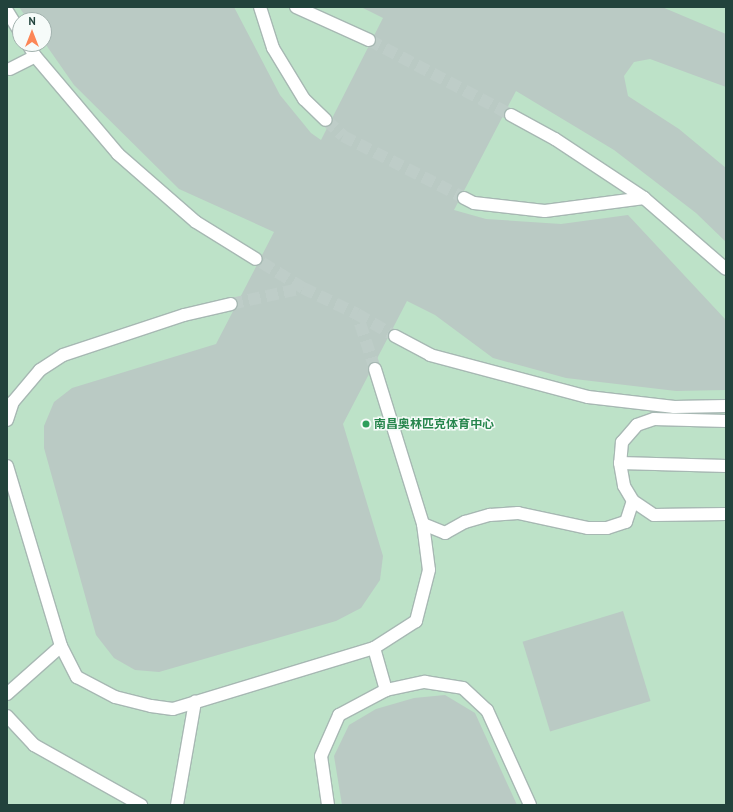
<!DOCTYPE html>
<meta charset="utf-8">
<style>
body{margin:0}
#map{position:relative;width:733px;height:812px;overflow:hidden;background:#e5efeb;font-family:"PT Sans","Noto Sans SC",sans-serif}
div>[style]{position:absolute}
.green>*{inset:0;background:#bde2c8}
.building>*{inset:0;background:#bacac4;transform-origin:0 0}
.minor-tunnel>*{height:12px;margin-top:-6px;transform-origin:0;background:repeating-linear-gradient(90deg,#becdc8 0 12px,transparent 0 18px)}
.roads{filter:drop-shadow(1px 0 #a7b8b3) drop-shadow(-1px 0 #a7b8b3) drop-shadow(0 1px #a7b8b3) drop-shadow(0 -1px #a7b8b3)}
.minor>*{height:12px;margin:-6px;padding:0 6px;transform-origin:6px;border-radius:6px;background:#fff}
.dots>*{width:11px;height:11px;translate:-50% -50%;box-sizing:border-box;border:2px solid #f6fbf9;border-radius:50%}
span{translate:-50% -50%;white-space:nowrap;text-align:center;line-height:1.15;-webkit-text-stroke:3px #f6fbf9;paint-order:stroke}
.leisure-label{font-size:12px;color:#27864d;font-weight:700}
.left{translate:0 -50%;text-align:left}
.frame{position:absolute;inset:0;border:8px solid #22433c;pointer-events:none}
.north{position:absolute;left:12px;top:12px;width:40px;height:40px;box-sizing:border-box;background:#f6fbf9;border:1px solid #a1b1ad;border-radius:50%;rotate:0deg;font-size:11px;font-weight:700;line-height:16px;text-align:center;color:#22433c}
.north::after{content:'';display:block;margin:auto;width:14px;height:18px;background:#fc8656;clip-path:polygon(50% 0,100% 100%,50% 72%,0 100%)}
</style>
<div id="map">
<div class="green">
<i style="clip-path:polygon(evenodd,7px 7px,726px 7px,726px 805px,7px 805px,7px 7px,20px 20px,44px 20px,44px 44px,20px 44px,20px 20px)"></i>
</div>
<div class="building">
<i style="clip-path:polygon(19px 7px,234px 7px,280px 95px,311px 133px,321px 140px,383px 18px,361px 7px,662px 7px,726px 34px,726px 87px,650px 59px,634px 62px,624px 76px,628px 96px,679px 129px,726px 168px,726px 242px,696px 213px,614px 150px,516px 91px,454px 210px,486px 219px,561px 224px,628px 215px,726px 320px,726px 390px,676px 391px,566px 378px,493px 358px,435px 315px,407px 301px,343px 424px,383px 556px,380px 580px,361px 608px,336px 621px,159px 672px,135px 670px,114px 658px,96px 635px,44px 448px,44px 426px,54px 402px,72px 388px,216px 344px,274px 232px,179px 189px,74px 85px,44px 42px,44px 20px,28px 20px)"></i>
<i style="left:623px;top:611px;width:94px;height:105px;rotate:73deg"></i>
<i style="clip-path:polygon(445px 695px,475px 713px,517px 805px,342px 805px,334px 756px,349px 725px,376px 709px,414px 698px)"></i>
</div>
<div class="minor-tunnel">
<i style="left:369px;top:40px;width:161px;rotate:27.8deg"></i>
<i style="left:326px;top:120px;width:23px;rotate:43deg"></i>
<i style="left:343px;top:136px;width:136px;rotate:27.1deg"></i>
<i style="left:303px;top:288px;width:60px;rotate:25.7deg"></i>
<i style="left:231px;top:304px;width:74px;rotate:-12.5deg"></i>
<i style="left:303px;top:288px;width:55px;rotate:-148.3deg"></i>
<i style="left:375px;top:369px;width:58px;rotate:-108.1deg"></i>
<i style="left:357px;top:314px;width:44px;rotate:30.1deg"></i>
</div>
<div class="roads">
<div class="minor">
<i style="left:260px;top:7px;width:43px;rotate:72.4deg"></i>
<i style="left:273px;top:48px;width:60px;rotate:58.7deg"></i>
<i style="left:304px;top:99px;width:30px;rotate:44deg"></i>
<i style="left:296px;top:7px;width:80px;rotate:24.3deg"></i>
<i style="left:7px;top:11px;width:25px;rotate:58deg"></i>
<i style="left:28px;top:44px;width:14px;rotate:60deg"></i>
<i style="left:35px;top:56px;width:128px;rotate:49.7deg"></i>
<i style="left:118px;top:154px;width:103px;rotate:41.1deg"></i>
<i style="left:196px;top:222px;width:70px;rotate:31.7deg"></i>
<i style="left:10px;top:69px;width:28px;rotate:-27deg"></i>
<i style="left:511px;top:115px;width:50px;rotate:28.6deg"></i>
<i style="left:555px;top:139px;width:107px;rotate:33.5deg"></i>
<i style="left:644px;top:198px;width:108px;rotate:40.9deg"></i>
<i style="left:464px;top:198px;width:11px;rotate:27deg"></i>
<i style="left:474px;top:203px;width:71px;rotate:6.4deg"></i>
<i style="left:545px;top:211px;width:100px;rotate:-7.5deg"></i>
<i style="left:395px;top:336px;width:40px;rotate:28deg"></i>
<i style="left:430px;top:355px;width:163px;rotate:14.9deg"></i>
<i style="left:588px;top:397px;width:87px;rotate:6.6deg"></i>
<i style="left:674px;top:407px;width:52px;rotate:-1.1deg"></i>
<i style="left:375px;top:369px;width:162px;rotate:72.8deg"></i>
<i style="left:423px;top:524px;width:46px;rotate:82.6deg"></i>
<i style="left:429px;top:570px;width:53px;rotate:104.3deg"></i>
<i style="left:416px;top:621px;width:50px;rotate:147.3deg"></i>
<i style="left:374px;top:648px;width:44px;rotate:74.1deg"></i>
<i style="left:7px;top:420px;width:19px;rotate:-72deg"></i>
<i style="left:13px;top:402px;width:42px;rotate:-49.8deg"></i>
<i style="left:40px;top:370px;width:27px;rotate:-33deg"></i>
<i style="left:63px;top:355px;width:127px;rotate:-18.3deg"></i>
<i style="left:184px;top:315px;width:48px;rotate:-13.2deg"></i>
<i style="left:726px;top:421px;width:72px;rotate:-178.4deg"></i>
<i style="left:654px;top:419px;width:18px;rotate:161deg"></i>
<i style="left:637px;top:425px;width:23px;rotate:131deg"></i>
<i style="left:622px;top:442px;width:21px;rotate:95deg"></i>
<i style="left:620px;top:463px;width:23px;rotate:80deg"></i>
<i style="left:624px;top:486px;width:17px;rotate:59deg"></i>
<i style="left:633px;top:501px;width:25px;rotate:34deg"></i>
<i style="left:654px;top:515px;width:72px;rotate:-0.8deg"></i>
<i style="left:620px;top:463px;width:106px;rotate:1.6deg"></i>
<i style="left:7px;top:466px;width:188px;rotate:73.3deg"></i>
<i style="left:61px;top:646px;width:35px;rotate:63deg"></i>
<i style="left:77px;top:677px;width:43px;rotate:27.8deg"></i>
<i style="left:115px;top:697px;width:37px;rotate:14deg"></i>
<i style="left:151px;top:706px;width:22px;rotate:8deg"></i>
<i style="left:173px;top:709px;width:210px;rotate:-16.9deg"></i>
<i style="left:423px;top:524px;width:24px;rotate:22deg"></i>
<i style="left:445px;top:533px;width:23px;rotate:-29deg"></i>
<i style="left:465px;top:522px;width:26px;rotate:-16deg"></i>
<i style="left:490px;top:515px;width:28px;rotate:-4deg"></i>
<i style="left:518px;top:513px;width:72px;rotate:12.1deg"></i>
<i style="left:588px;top:528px;width:19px"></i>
<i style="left:607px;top:528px;width:20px;rotate:-18deg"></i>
<i style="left:626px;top:522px;width:22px;rotate:-72deg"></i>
<i style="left:7px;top:694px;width:72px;rotate:-41.6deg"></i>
<i style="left:7px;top:716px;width:40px;rotate:47deg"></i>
<i style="left:34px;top:745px;width:123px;rotate:29.3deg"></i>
<i style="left:177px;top:805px;width:105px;rotate:-80.1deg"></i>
<i style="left:328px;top:805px;width:49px;rotate:-98.1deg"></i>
<i style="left:321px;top:756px;width:45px;rotate:-66.3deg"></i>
<i style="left:339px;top:715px;width:53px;rotate:-28deg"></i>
<i style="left:386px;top:690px;width:40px;rotate:-12deg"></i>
<i style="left:425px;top:682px;width:38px;rotate:9deg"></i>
<i style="left:463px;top:688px;width:33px;rotate:43deg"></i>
<i style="left:487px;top:710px;width:104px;rotate:65.6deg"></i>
</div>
</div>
<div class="dots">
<i style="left:366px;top:424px;background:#2e9e5b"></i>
</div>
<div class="leisure-label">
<span class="left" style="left:374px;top:424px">南昌奥林匹克体育中心</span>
</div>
<div class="frame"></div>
<div class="north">N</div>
</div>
